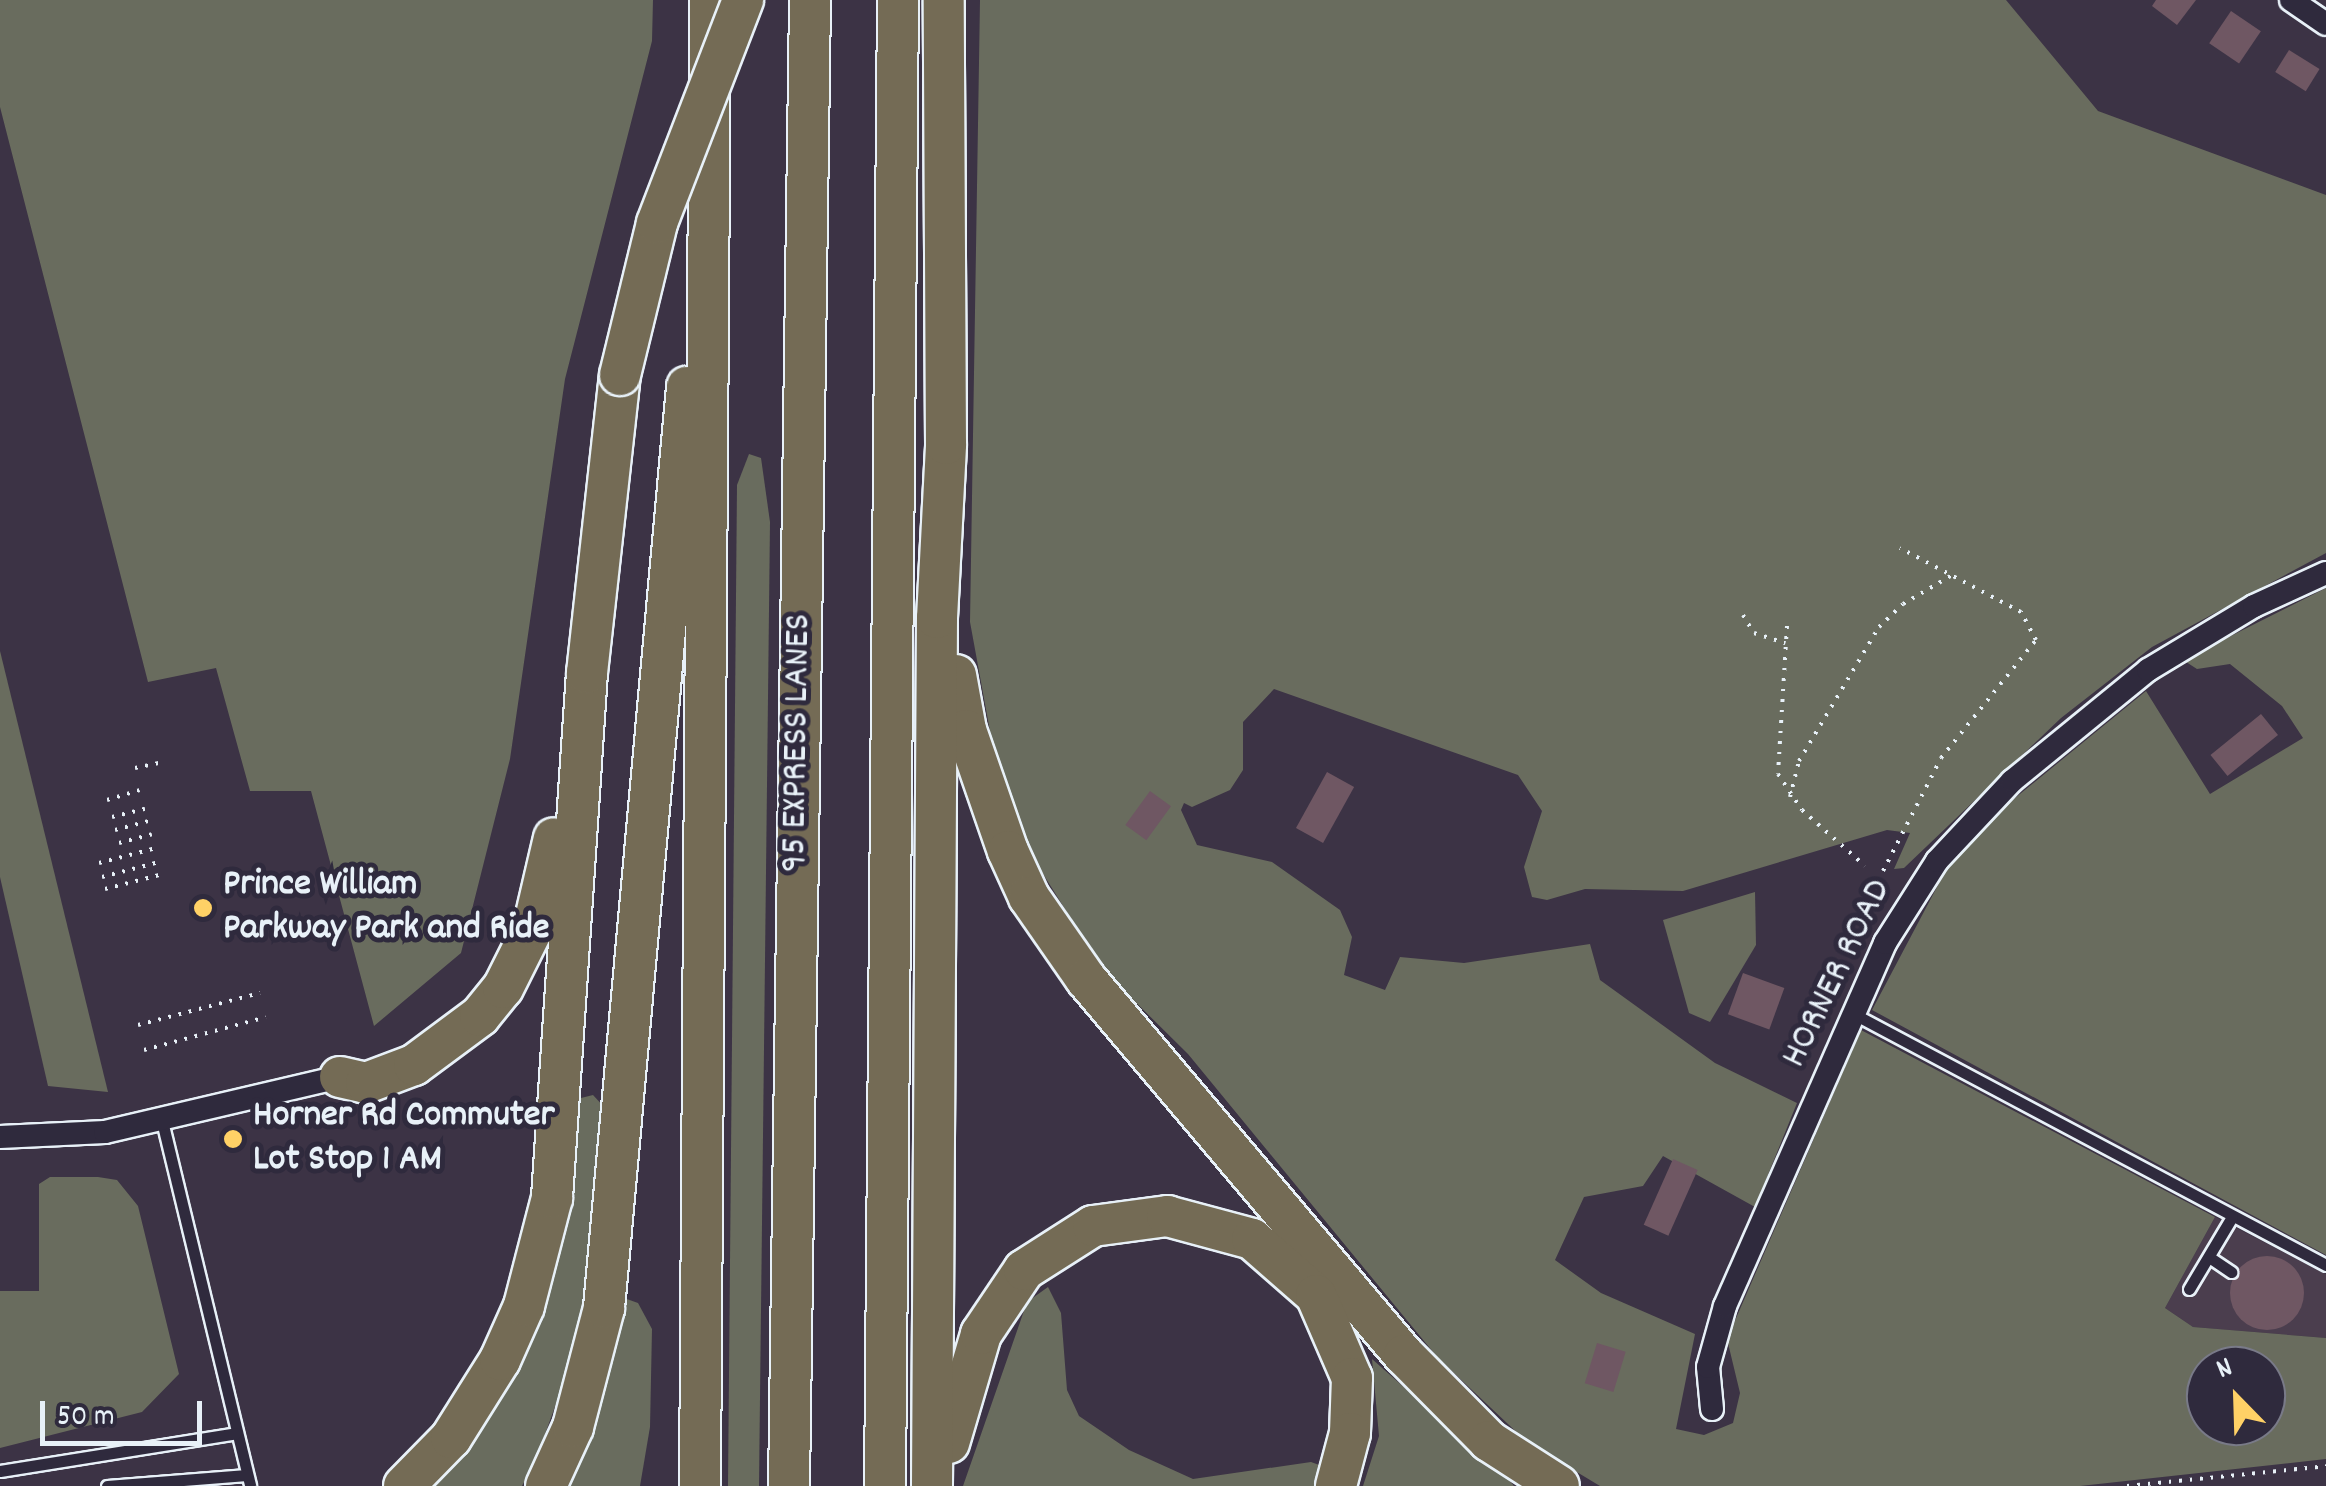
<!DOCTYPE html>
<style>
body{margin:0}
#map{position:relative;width:2326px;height:1486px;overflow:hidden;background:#3c3345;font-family:Dekko,sans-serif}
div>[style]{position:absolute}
.built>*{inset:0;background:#4b3e4e}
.green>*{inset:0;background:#696c5e}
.building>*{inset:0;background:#6f5763;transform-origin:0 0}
.round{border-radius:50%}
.path>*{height:4px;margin-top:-2px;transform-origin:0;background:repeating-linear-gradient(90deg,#e8f1f8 0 2.5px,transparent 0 10.5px)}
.roads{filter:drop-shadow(2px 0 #e8f1f8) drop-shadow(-2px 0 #e8f1f8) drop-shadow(0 2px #e8f1f8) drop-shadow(0 -2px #e8f1f8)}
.lane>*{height:11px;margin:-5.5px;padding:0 5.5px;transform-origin:5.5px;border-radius:5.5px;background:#2f2a3d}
.street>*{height:22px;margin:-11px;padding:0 11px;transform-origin:11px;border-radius:11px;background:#2f2a3d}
.highway>*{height:40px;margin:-20px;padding:0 20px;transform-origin:20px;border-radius:20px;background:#746b55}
.bridges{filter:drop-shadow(2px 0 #e8f1f8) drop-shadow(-2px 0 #e8f1f8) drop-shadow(0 2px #e8f1f8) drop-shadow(0 -2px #e8f1f8)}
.highway-bridge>*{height:40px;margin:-20px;padding:0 20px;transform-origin:20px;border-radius:20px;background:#746b55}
.dots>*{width:28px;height:28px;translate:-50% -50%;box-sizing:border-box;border:5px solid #2f2a3d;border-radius:50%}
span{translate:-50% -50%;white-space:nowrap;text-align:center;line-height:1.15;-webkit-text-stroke:10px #2f2a3d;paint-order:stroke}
.street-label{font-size:38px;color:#e8f1f8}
.poi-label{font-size:38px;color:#e8f1f8;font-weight:700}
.left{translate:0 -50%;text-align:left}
.north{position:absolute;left:2186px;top:1346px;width:100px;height:100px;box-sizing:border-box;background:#2f2a3d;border:2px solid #797a88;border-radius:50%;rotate:337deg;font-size:28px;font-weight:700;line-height:40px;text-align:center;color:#e8f1f8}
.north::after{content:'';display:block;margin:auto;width:35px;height:45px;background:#ffd166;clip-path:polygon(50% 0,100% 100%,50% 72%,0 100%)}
.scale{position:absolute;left:40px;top:1401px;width:162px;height:45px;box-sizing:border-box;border:5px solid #e8f1f8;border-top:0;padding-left:12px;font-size:30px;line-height:35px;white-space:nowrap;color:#e8f1f8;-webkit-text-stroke:8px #2f2a3d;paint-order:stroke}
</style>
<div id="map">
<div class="built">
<i style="clip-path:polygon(2215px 1217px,2326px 1274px,2326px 1338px,2193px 1327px,2165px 1308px)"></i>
</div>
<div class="green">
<i style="clip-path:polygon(0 0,653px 0,652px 41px,565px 379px,510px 759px,461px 953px,374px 1026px,311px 791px,250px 791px,216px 668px,148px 682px,0 107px)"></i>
<i style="clip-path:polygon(evenodd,980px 0,2006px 0,2098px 111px,2326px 195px,2326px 553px,2152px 647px,2061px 718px,1904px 868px,1894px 869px,1910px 833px,1887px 830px,1683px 891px,1585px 889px,1547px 900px,1532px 897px,1524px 867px,1542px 811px,1518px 775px,1274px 689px,1243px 722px,1243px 770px,1230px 790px,1192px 807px,1184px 803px,1181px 810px,1197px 845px,1272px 862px,1340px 910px,1352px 937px,1344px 975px,1385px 990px,1400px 957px,1464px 963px,1590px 944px,1600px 980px,1715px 1063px,1797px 1103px,1755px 1207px,1663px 1156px,1643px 1186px,1584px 1197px,1555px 1260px,1601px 1293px,1695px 1334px,1676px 1429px,1704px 1435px,1733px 1423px,1740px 1393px,1727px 1339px,1861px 1030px,2215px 1217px,2165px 1308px,2193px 1327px,2326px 1338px,2326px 1459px,2080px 1486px,1600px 1486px,1527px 1442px,1438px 1358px,1188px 1054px,1103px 970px,1005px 813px,970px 622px,980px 0,2206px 1366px,2266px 1366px,2266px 1426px,2206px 1426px,2206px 1366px)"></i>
<i style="clip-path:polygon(749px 454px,761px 458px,770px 522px,759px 1486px,728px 1486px,737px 485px)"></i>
<i style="clip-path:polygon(2326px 588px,2326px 1255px,1872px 1010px,1946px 870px,1993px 816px,2146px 691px,2210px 794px,2303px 738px,2282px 706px,2230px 664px,2197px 669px,2183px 660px)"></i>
<i style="clip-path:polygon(0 651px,108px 1092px,48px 1086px,0 877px)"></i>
<i style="clip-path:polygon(1755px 892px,1756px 945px,1710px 1022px,1689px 1013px,1663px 920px)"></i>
<i style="clip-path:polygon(593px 1095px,605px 1108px,578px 1343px,536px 1459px,522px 1486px,419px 1486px,474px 1426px,577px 1099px)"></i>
<i style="clip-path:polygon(98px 1177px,117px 1180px,138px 1206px,179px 1374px,142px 1412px,0 1448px,0 1291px,39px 1291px,39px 1184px,50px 1177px)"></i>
<i style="clip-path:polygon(1048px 1287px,1061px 1313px,1067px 1390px,1079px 1416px,1129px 1450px,1193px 1479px,1311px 1462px,1322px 1466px,1318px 1486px,963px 1486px,1027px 1302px)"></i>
<i style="clip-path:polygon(624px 1298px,638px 1303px,652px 1329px,650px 1427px,640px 1486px,559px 1486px)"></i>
<i style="clip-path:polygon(1372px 1359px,1508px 1479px,1514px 1486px,1363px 1486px,1379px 1436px)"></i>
</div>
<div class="building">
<i style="clip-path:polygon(2156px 0,2196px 0,2177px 25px,2152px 6px)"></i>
<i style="left:2231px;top:11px;width:36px;height:39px;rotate:34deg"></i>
<i style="left:2289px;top:50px;width:36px;height:26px;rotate:32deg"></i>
<i style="left:2261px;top:714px;width:27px;height:65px;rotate:51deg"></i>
<i style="left:1327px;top:772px;width:31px;height:64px;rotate:29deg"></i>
<i style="left:1150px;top:791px;width:26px;height:42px;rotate:36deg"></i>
<i style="left:1743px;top:973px;width:44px;height:44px;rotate:20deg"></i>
<i style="left:1673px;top:1159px;width:27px;height:72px;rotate:24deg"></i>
<i class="round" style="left:2230px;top:1256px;width:74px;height:74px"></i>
<i style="left:1597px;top:1343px;width:30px;height:42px;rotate:17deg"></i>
</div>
<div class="path">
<i style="left:1743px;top:615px;width:21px;rotate:59deg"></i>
<i style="left:1754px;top:633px;width:33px;rotate:18deg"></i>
<i style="left:1787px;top:626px;width:148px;rotate:93.5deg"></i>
<i style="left:1778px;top:774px;width:43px;rotate:56.3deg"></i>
<i style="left:1802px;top:810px;width:84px;rotate:41.6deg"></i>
<i style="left:135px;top:768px;width:29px;rotate:-12deg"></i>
<i style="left:1790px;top:797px;width:37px;rotate:-76deg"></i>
<i style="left:1799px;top:761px;width:156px;rotate:-59.2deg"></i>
<i style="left:1879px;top:627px;width:33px;rotate:-44deg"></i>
<i style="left:1903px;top:604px;width:59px;rotate:-30.5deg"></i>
<i style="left:107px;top:800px;width:34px;rotate:-17deg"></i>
<i style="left:112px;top:817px;width:34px;rotate:-14deg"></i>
<i style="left:115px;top:830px;width:35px;rotate:-15deg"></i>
<i style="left:119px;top:843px;width:34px;rotate:-15deg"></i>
<i style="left:99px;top:863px;width:59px;rotate:-14.7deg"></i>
<i style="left:1883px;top:871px;width:127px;rotate:-62.8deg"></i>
<i style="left:1941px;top:758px;width:151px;rotate:-51.2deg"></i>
<i style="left:2036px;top:640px;width:32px;rotate:-118deg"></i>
<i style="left:2021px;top:612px;width:137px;rotate:-152.1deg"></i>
<i style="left:102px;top:877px;width:59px;rotate:-14.7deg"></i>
<i style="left:105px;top:889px;width:60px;rotate:-14.5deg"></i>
<i style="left:138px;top:1025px;width:126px;rotate:-14.7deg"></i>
<i style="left:144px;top:1050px;width:126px;rotate:-15.1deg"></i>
<i style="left:2127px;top:1486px;width:200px;rotate:-5.7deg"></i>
</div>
<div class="roads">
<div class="lane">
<i style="left:1852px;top:1013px;width:537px;rotate:28deg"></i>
<i style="left:162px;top:1121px;width:375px;rotate:76.4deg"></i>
<i style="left:2209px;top:1257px;width:27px;rotate:34deg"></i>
<i style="left:2189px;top:1289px;width:84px;rotate:-59.2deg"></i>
<i style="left:0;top:1471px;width:239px;rotate:-9.1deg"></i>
<i style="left:107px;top:1486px;width:140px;rotate:-4.5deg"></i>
</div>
<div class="street">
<i style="left:2291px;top:0;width:42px;rotate:34.4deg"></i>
<i style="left:0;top:1137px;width:105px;rotate:-2.7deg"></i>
<i style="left:105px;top:1132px;width:241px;rotate:-13.2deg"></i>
<i style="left:1712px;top:1409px;width:42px;rotate:-95.4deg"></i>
<i style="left:1708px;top:1367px;width:63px;rotate:-74.4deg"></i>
<i style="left:1725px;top:1306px;width:397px;rotate:-66.2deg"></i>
<i style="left:1885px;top:943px;width:97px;rotate:-57.6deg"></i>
<i style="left:1937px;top:861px;width:110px;rotate:-46.8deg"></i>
<i style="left:2012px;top:781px;width:176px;rotate:-39.2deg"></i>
<i style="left:2148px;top:670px;width:124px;rotate:-31.1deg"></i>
<i style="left:2254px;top:606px;width:79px;rotate:-24.6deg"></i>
</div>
<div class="highway">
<i style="left:956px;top:675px;width:56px;rotate:79.7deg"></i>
<i style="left:966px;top:730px;width:128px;rotate:70.9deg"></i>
<i style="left:1008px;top:851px;width:51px;rotate:65.5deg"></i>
<i style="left:1029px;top:897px;width:100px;rotate:55.2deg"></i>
<i style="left:1086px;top:979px;width:492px;rotate:49.8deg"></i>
<i style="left:1404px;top:1355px;width:121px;rotate:45.3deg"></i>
<i style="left:1489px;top:1441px;width:83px;rotate:32.7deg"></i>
<i style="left:340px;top:1077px;width:27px;rotate:13deg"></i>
<i style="left:366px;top:1083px;width:51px;rotate:-20.6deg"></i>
<i style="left:414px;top:1065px;width:82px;rotate:-36.6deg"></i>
<i style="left:480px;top:1016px;width:36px;rotate:-51deg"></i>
<i style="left:503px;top:988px;width:67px;rotate:-63.4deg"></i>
<i style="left:533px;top:928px;width:92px;rotate:-76.9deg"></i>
<i style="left:949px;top:1443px;width:114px;rotate:-73.6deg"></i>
<i style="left:981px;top:1334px;width:77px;rotate:-56.1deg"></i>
<i style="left:1024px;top:1270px;width:82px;rotate:-32.5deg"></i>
<i style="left:1093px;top:1226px;width:75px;rotate:-7.7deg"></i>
<i style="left:1167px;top:1216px;width:88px;rotate:15.1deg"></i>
<i style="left:1252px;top:1239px;width:85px;rotate:41.2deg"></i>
<i style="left:1316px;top:1295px;width:90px;rotate:66.6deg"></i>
<i style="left:1352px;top:1378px;width:55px;rotate:92.1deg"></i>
<i style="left:1350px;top:1433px;width:55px;rotate:104.8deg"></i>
<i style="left:404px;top:1486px;width:67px;rotate:-45.6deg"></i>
<i style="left:451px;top:1438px;width:92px;rotate:-57.9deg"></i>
<i style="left:500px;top:1360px;width:59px;rotate:-66deg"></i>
<i style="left:524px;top:1306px;width:112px;rotate:-75.5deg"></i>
<i style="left:552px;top:1198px;width:526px;rotate:-86.19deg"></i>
<i style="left:587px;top:673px;width:300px;rotate:-83.7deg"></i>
<i style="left:546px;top:1486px;width:65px;rotate:-65.4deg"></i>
<i style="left:573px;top:1427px;width:123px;rotate:-75.4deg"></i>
<i style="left:604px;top:1308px;width:925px;rotate:-84.85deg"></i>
<i style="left:700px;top:1486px;width:1486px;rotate:-89.61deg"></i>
<i style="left:789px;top:1486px;width:1486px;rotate:-89.19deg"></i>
<i style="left:885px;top:1486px;width:1486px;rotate:-89.5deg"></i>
<i style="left:932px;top:1486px;width:868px;rotate:-89.67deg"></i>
<i style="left:937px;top:618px;width:174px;rotate:-87deg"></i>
<i style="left:946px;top:444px;width:444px;rotate:-90.3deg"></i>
</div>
</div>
<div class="bridges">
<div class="highway-bridge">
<i style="left:620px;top:375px;width:156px;rotate:-76.3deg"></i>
<i style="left:657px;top:223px;width:239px;rotate:-68.9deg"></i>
</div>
</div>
<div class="dots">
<i style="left:203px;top:908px;background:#ffd166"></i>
<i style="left:233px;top:1139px;background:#ffd166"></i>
</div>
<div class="street-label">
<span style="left:798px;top:743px;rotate:-89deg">95 EXPRESS LANES</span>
<span style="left:1838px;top:974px;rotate:-64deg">HORNER ROAD</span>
</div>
<div class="poi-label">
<span class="left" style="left:223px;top:908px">Prince William<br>Parkway Park and Ride</span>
<span class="left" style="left:253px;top:1139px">Horner Rd Commuter<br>Lot Stop 1 AM</span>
</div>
<div class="north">N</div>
<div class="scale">50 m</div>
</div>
